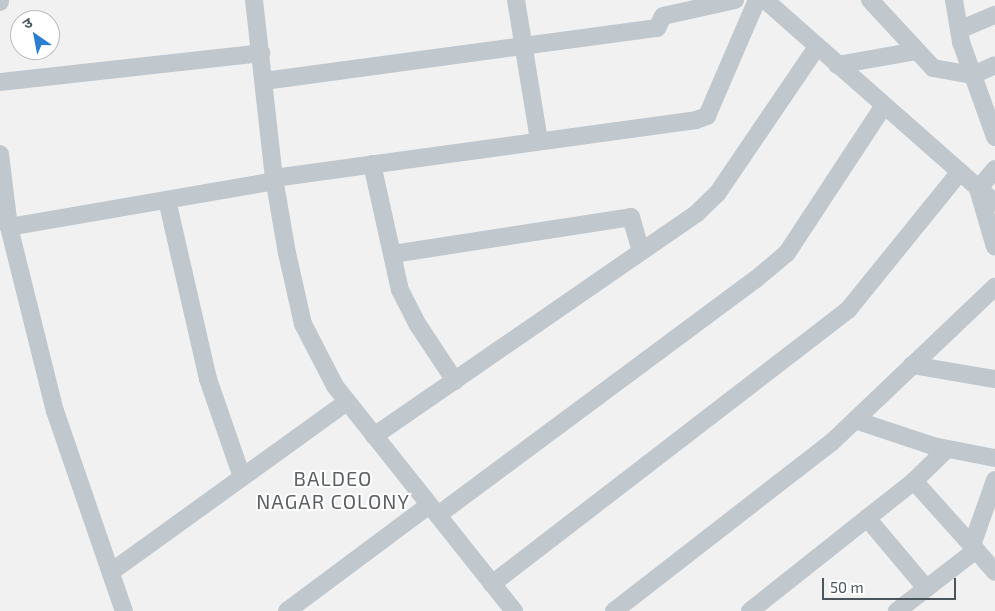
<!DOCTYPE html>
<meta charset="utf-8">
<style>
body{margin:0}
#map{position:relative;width:995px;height:611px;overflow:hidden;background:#f2f1f1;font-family:"Exo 2","Noto Sans Devanagari",sans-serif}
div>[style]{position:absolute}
.minor>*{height:18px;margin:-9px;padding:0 9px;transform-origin:9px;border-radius:9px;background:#c0c8cd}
span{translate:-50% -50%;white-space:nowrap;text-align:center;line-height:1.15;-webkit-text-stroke:4px #fff;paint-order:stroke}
.neighbourhood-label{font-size:20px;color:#5d6164;letter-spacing:1px}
.north{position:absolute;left:10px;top:10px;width:50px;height:50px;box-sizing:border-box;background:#fff;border:1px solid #b7bbbe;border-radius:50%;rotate:327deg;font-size:14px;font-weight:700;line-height:20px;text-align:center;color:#4a555c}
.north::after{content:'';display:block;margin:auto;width:18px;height:22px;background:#2c7ed1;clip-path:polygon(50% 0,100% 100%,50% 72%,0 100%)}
.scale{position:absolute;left:822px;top:578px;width:134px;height:22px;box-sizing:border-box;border:2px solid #4a555c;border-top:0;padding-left:6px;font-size:15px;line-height:18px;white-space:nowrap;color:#4a555c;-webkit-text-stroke:4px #fff;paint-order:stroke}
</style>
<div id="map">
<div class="minor">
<i style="left:254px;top:0;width:179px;rotate:83.6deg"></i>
<i style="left:274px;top:178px;width:76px;rotate:80.2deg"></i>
<i style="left:287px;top:253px;width:73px;rotate:77.3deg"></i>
<i style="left:303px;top:324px;width:70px;rotate:62.7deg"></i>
<i style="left:335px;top:386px;width:288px;rotate:51.5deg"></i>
<i style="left:516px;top:0;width:142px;rotate:80.7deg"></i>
<i style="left:765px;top:0;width:307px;rotate:41.4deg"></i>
<i style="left:870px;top:0;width:93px;rotate:47.2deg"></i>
<i style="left:933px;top:68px;width:41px;rotate:9.9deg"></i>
<i style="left:973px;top:75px;width:24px;rotate:-24deg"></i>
<i style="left:954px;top:0;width:43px;rotate:80.5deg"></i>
<i style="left:961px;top:42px;width:101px;rotate:70.3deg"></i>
<i style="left:0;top:2px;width:2px;rotate:-90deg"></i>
<i style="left:959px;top:30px;width:39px;rotate:-23deg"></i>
<i style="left:837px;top:65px;width:80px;rotate:-10deg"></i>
<i style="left:264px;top:81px;width:397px;rotate:-7.7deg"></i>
<i style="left:657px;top:28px;width:13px;rotate:-63deg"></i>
<i style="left:663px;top:16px;width:74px;rotate:-12.5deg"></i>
<i style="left:0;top:82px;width:263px;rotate:-6.3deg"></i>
<i style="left:0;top:154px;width:74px;rotate:83deg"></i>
<i style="left:9px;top:227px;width:190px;rotate:76deg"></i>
<i style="left:55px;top:411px;width:212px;rotate:71deg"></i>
<i style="left:372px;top:164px;width:129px;rotate:77.5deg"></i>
<i style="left:400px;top:290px;width:39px;rotate:63deg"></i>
<i style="left:418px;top:325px;width:67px;rotate:56.5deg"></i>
<i style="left:995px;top:169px;width:26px;rotate:130deg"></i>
<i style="left:978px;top:189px;width:60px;rotate:73.7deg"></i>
<i style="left:274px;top:178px;width:426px;rotate:-7.8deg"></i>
<i style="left:696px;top:120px;width:12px;rotate:-20deg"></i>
<i style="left:707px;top:116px;width:126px;rotate:-66.7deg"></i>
<i style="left:167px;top:200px;width:184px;rotate:77.1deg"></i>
<i style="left:208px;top:379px;width:104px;rotate:70.9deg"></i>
<i style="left:9px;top:227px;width:270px;rotate:-9.8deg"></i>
<i style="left:393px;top:254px;width:241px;rotate:-8.8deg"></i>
<i style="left:631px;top:217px;width:35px;rotate:74deg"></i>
<i style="left:912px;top:365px;width:84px;rotate:9.6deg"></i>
<i style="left:855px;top:420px;width:82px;rotate:18.4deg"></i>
<i style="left:933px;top:446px;width:63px;rotate:11deg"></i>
<i style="left:374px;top:436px;width:393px;rotate:-34.6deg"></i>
<i style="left:697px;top:213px;width:28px;rotate:-44deg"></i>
<i style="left:717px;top:194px;width:178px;rotate:-55.8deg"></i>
<i style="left:914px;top:481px;width:46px;rotate:-44.1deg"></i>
<i style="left:438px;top:515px;width:395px;rotate:-36.6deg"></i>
<i style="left:755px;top:280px;width:42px;rotate:-40.2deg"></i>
<i style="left:787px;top:253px;width:175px;rotate:-56.7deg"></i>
<i style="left:867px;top:518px;width:92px;rotate:49.9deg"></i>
<i style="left:972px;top:545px;width:69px;rotate:-70.5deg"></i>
<i style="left:976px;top:550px;width:29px;rotate:49deg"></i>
<i style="left:111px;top:572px;width:291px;rotate:-35.8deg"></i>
<i style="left:492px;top:584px;width:449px;rotate:-37.6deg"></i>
<i style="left:848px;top:310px;width:176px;rotate:-51deg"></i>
<i style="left:287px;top:611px;width:177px;rotate:-36.7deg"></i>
<i style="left:614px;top:611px;width:276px;rotate:-37.8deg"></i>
<i style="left:832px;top:442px;width:225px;rotate:-43.6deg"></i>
<i style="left:750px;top:611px;width:209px;rotate:-38.4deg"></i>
<i style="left:914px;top:481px;width:93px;rotate:48.1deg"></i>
<i style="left:976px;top:550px;width:100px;rotate:142.3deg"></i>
</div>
<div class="neighbourhood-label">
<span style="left:333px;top:490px">BALDEO<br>NAGAR COLONY</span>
</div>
<div class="north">उ</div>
<div class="scale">50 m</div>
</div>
